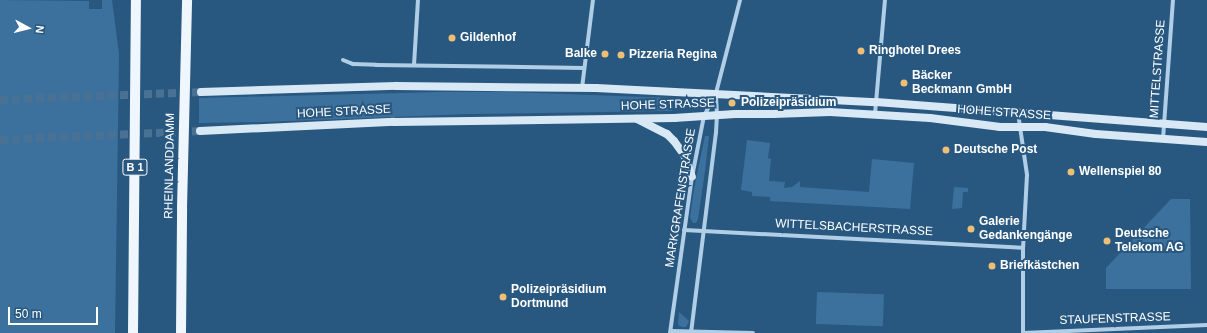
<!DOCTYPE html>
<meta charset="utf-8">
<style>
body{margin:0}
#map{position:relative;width:1207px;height:333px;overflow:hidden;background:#285880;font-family:Arial,sans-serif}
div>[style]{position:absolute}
.green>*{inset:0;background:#3d719d;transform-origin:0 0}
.secondary-tunnel>*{height:8px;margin-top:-4px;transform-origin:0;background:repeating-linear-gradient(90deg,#487193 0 8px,transparent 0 12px)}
.street>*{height:4px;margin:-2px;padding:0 2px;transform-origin:2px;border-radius:2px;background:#b0cee6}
.secondary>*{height:8px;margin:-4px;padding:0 4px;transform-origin:4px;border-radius:4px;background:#d9e8f5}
.primary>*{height:10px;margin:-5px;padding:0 5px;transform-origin:5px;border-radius:5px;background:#f0f6fd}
.dots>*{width:11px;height:11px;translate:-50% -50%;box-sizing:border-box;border:2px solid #285880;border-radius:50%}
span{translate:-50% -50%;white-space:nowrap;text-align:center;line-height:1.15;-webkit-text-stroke:4px #285880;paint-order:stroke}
.shield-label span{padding:1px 3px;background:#285880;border:1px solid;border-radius:3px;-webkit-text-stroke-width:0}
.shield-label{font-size:11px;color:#fff;font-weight:700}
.poi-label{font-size:12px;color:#fff;font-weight:700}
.left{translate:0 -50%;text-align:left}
.right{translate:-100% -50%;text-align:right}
.street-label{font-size:12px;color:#fff}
.north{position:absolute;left:8px;top:8px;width:40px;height:40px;-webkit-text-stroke:3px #285880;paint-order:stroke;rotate:97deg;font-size:11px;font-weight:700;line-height:16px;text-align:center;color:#fff}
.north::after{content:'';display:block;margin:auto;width:14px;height:18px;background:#fff;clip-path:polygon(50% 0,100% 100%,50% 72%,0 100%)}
.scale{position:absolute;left:8px;top:307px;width:90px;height:18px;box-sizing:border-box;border:2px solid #fff;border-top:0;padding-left:5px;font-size:12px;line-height:14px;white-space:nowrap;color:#fff;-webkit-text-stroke:3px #285880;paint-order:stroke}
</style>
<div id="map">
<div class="green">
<i style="clip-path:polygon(0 0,89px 1px,89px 9px,102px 9px,102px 0,112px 0,119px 54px,115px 333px,0 333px)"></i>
<i style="clip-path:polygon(440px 92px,509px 92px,672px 98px,672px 111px,468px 114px,263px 122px,199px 123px,199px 98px)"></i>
<i style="clip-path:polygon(705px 136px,709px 136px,705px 171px,698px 219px,696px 223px,693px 223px,690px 218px,694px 189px)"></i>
<i style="clip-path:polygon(747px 140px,770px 143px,768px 158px,771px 159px,769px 181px,785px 182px,784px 188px,792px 187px,800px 181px,800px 187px,869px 192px,872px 159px,914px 163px,910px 209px,770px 201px,770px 197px,752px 196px,752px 192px,741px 190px)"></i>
<i style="clip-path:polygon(954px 187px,968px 188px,968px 192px,963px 192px,962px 208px,952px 209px)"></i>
<i style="clip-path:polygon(1171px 199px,1190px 199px,1191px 289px,1106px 289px,1106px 268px)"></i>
<i style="left:817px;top:292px;width:67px;height:32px;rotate:2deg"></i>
<i style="clip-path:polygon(679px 312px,689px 321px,686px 327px,682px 327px,678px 325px)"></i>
</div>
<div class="secondary-tunnel">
<i style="left:0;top:100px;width:201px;rotate:-2.3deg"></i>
<i style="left:0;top:140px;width:200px;rotate:-2.6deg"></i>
</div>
<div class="street">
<i style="left:343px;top:60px;width:11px;rotate:22deg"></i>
<i style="left:353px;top:64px;width:23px;rotate:2deg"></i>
<i style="left:376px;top:65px;width:208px;rotate:0.8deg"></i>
<i style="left:414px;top:65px;width:65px;rotate:-86.5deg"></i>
<i style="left:582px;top:88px;width:89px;rotate:-82.9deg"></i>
<i style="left:1018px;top:113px;width:63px;rotate:81.7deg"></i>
<i style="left:1027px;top:175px;width:73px;rotate:93.1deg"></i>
<i style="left:1023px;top:248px;width:85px;rotate:90deg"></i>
<i style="left:1023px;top:333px;width:184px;rotate:-2.5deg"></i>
<i style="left:875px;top:114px;width:114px;rotate:-85deg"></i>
<i style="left:1163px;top:139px;width:139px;rotate:-85.9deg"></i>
<i style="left:684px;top:230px;width:339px;rotate:3deg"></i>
<i style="left:671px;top:331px;width:82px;rotate:1.4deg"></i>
<i style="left:670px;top:333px;width:158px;rotate:-82deg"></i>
<i style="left:692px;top:177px;width:62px;rotate:-78.9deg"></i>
<i style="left:704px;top:116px;width:26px;rotate:-62deg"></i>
<i style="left:716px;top:93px;width:96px;rotate:-75.5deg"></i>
<i style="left:691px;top:333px;width:202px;rotate:-82.9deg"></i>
<i style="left:716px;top:133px;width:18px;rotate:-87deg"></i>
<i style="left:717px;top:115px;width:22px;rotate:-93deg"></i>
</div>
<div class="secondary">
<i style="left:201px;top:92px;width:195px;rotate:-1.8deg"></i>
<i style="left:396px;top:86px;width:200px;rotate:0.6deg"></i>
<i style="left:596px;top:88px;width:280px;rotate:2.9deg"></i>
<i style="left:876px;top:102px;width:332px;rotate:4.3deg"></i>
<i style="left:637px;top:119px;width:34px;rotate:27deg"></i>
<i style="left:667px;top:134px;width:10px;rotate:45deg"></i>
<i style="left:674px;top:141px;width:17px;rotate:54deg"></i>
<i style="left:684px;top:155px;width:23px;rotate:70deg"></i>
<i style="left:200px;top:131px;width:194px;rotate:-2.7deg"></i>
<i style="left:394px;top:122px;width:280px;rotate:-0.8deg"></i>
<i style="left:674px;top:118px;width:61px;rotate:-3.8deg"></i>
<i style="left:735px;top:114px;width:38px"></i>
<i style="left:773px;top:114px;width:57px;rotate:-2deg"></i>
<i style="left:830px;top:112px;width:100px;rotate:3.4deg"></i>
<i style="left:930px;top:118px;width:71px;rotate:7.3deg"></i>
<i style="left:1000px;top:127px;width:45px"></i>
<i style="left:1045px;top:127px;width:51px;rotate:7.8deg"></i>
<i style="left:1096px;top:134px;width:111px;rotate:4.1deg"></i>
</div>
<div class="primary">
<i style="left:133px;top:333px;width:333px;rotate:-89.5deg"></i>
<i style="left:181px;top:333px;width:125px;rotate:-89.5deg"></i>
<i style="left:182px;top:208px;width:208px;rotate:-88.6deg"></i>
</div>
<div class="dots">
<i style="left:452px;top:38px;background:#edbe76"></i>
<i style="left:861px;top:51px;background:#edbe76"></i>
<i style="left:605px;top:54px;background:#edbe76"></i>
<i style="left:621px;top:55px;background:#edbe76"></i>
<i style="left:904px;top:83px;background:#edbe76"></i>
<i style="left:732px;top:103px;background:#edbe76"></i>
<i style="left:946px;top:150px;background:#edbe76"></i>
<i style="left:1071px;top:172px;background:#edbe76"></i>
<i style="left:971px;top:229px;background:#edbe76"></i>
<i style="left:1107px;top:241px;background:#edbe76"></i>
<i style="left:992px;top:266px;background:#edbe76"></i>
<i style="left:503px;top:297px;background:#edbe76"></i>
</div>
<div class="shield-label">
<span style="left:135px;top:167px">B 1</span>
</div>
<div class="poi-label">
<span class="left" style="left:460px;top:38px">Gildenhof</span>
<span class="left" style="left:869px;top:51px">Ringhotel Drees</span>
<span class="right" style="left:597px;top:54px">Balke</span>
<span class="left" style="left:629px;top:55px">Pizzeria Regina</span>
<span class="left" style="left:912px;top:83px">Bäcker<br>Beckmann GmbH</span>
<span class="left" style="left:741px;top:103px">Polizeipräsidium</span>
<span class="left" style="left:954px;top:150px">Deutsche Post</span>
<span class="left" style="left:1079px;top:172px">Wellenspiel 80</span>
<span class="left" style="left:979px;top:229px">Galerie<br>Gedankengänge</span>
<span class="left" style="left:1115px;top:241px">Deutsche<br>Telekom AG</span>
<span class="left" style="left:1000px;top:266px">Briefkästchen</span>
<span class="left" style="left:511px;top:297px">Polizeipräsidium<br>Dortmund</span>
</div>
<div class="street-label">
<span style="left:1158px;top:69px;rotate:-86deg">MITTELSTRASSE</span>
<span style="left:668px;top:105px;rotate:-2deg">HOHE STRASSE</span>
<span style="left:344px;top:112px;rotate:-3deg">HOHE STRASSE</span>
<span style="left:1004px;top:113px;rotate:4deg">HOHE STRASSE</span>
<span style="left:170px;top:166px;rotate:-89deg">RHEINLANDDAMM</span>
<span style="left:681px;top:198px;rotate:-81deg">MARKGRAFENSTRASSE</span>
<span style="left:854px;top:228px;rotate:3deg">WITTELSBACHERSTRASSE</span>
<span style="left:1115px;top:319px;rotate:-2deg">STAUFENSTRASSE</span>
</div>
<div class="north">N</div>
<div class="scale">50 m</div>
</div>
